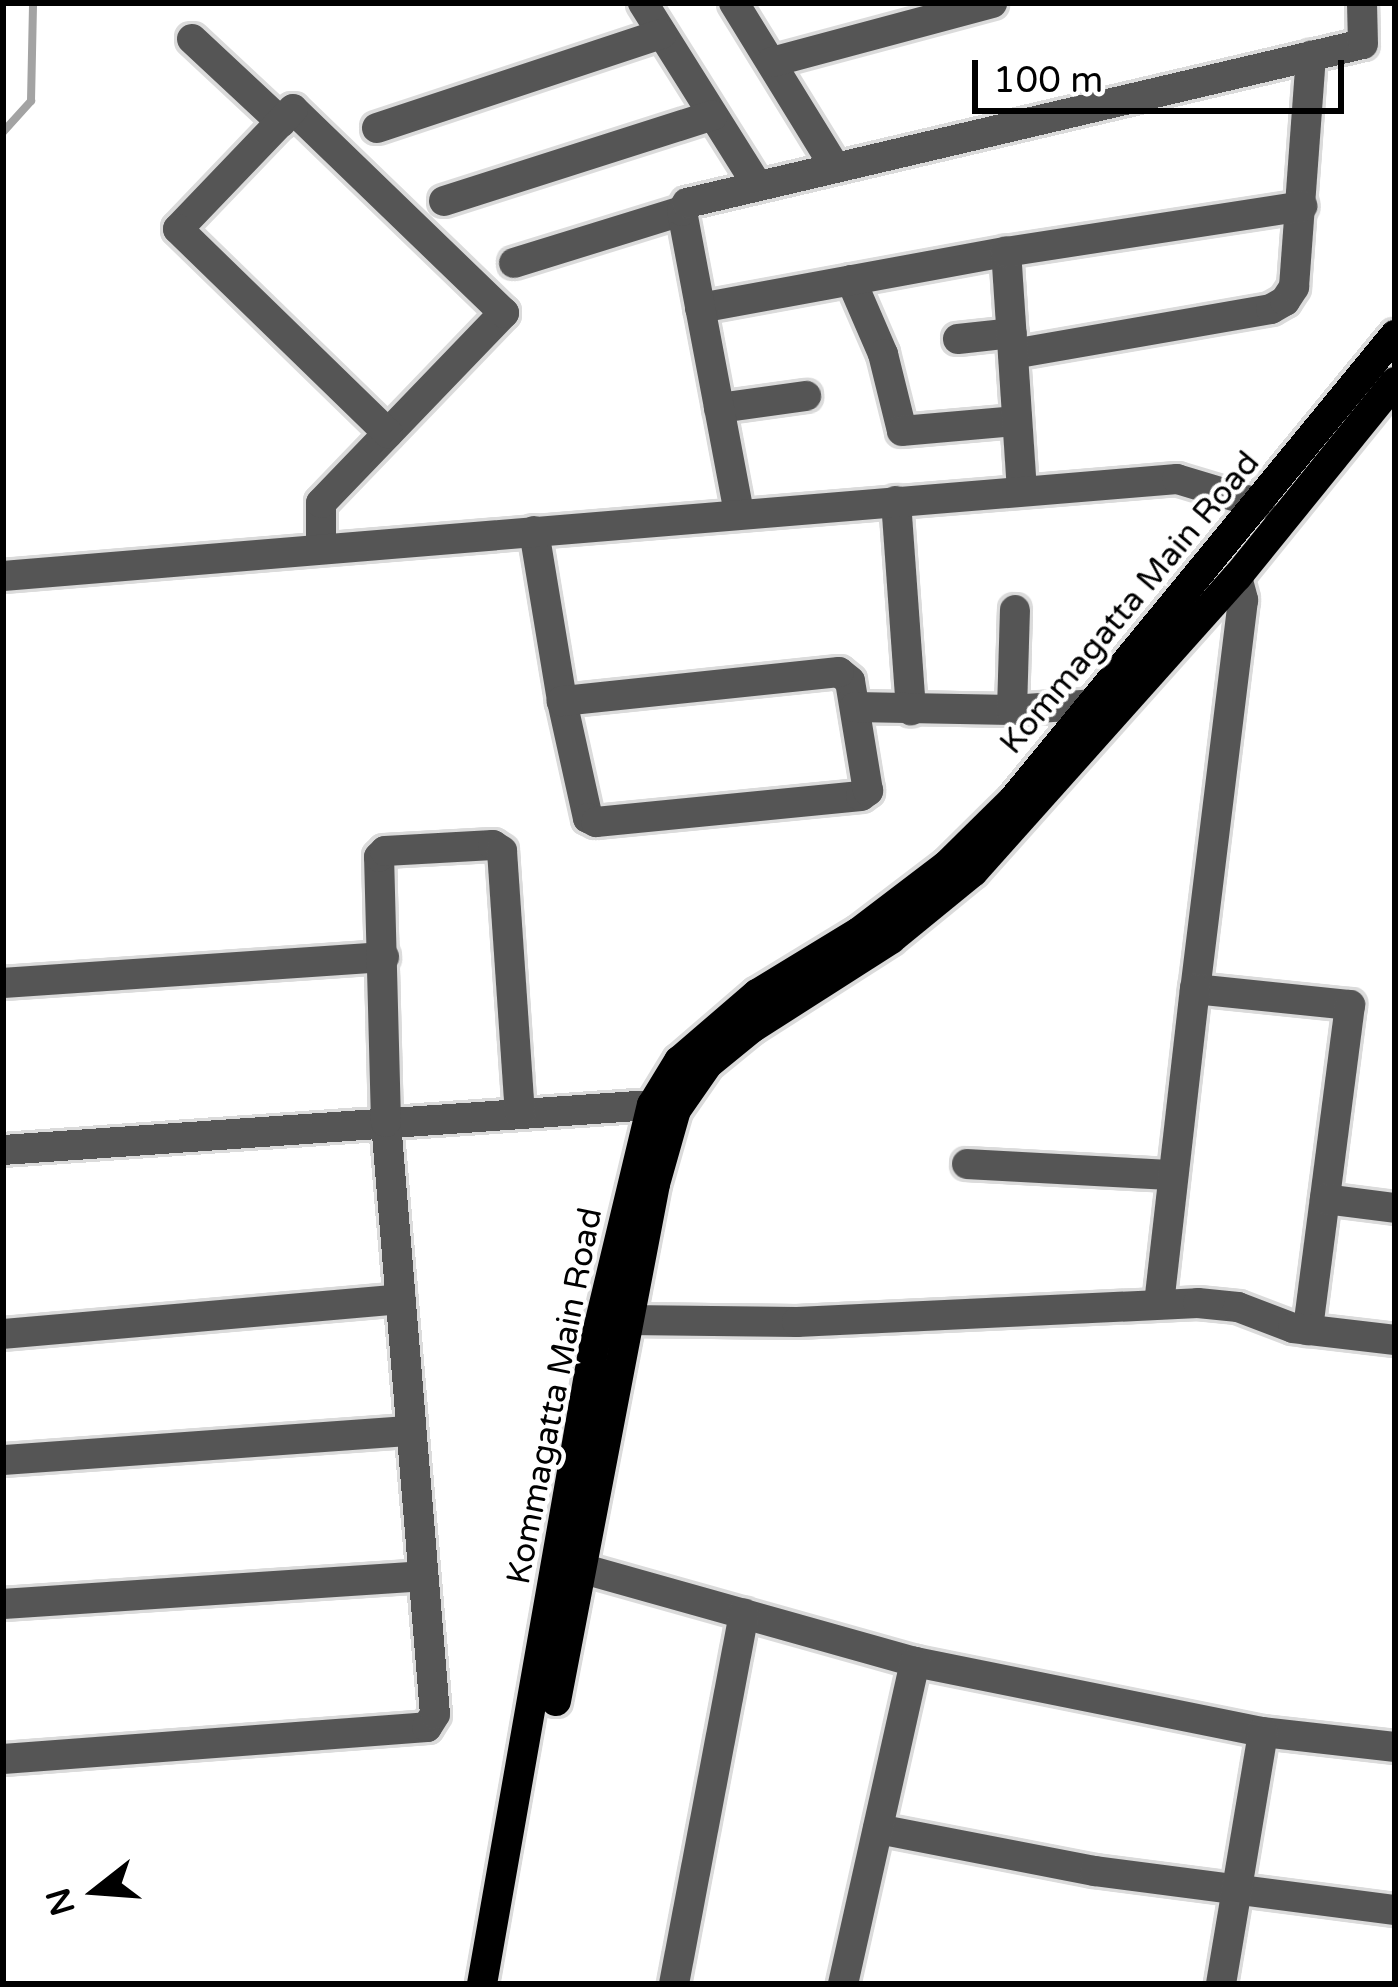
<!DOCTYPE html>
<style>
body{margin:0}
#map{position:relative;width:1398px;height:1987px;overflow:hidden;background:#fff;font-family:"Varela Round",sans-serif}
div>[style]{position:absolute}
.stream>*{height:8px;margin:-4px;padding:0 4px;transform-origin:4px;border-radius:4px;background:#a3a3a3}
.roads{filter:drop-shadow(3px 0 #dbdbdb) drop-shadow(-3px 0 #dbdbdb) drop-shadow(0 3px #dbdbdb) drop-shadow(0 -3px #dbdbdb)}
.minor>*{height:30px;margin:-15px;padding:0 15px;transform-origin:15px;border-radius:15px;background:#555}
.major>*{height:30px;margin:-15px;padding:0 15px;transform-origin:15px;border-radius:15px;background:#000}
span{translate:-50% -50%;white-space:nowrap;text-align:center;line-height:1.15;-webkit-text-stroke:9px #fff;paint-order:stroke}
.street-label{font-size:33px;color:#000}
.frame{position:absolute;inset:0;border:6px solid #000;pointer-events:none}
.north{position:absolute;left:36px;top:1831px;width:120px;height:120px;-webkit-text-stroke:9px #fff;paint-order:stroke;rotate:253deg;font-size:33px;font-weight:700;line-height:48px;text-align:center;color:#000}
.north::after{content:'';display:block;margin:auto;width:42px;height:54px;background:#000;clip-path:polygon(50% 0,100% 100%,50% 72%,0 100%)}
.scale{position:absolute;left:972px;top:60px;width:372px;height:54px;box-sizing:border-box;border:6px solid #000;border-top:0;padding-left:15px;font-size:36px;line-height:42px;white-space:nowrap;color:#000;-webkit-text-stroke:9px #fff;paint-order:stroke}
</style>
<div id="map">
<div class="stream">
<i style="left:3px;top:132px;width:42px;rotate:-47.9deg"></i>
<i style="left:31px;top:101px;width:98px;rotate:-88.8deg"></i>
</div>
<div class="roads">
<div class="minor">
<i style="left:643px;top:3px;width:215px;rotate:57.9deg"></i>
<i style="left:734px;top:3px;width:193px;rotate:58.4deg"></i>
<i style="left:192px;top:39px;width:122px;rotate:43deg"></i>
<i style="left:772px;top:62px;width:228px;rotate:-15deg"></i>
<i style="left:377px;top:128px;width:300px;rotate:-18.3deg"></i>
<i style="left:444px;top:201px;width:282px;rotate:-17.7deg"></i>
<i style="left:514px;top:263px;width:176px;rotate:-17.2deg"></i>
<i style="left:851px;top:280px;width:81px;rotate:66.6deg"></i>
<i style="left:883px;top:354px;width:79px;rotate:76.1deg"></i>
<i style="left:902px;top:431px;width:115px;rotate:-5deg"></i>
<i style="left:700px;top:308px;width:311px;rotate:-10.4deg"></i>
<i style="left:958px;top:339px;width:54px;rotate:-6.3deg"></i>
<i style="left:1013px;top:354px;width:262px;rotate:-9.9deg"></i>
<i style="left:1271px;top:309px;width:16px;rotate:-30deg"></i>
<i style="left:1285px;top:301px;width:17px;rotate:-57deg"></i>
<i style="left:1294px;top:287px;width:232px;rotate:-85.8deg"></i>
<i style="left:719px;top:408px;width:88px;rotate:-7.9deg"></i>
<i style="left:1022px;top:491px;width:240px;rotate:-93.8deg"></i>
<i style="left:1006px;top:252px;width:300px;rotate:-8.8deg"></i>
<i style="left:896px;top:501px;width:210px;rotate:85.9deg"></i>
<i style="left:739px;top:513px;width:307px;rotate:-100.7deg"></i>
<i style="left:682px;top:211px;width:9px;rotate:-58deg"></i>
<i style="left:687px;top:203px;width:694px;rotate:-13.24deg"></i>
<i style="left:1363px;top:44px;width:41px;rotate:-91.4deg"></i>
<i style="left:534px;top:531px;width:172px;rotate:80.6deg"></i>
<i style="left:562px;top:701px;width:120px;rotate:77.5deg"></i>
<i style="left:588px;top:818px;width:9px;rotate:27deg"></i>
<i style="left:596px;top:822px;width:266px;rotate:-5.6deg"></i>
<i style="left:861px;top:796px;width:9px;rotate:-36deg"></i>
<i style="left:868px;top:791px;width:111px;rotate:-99.3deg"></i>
<i style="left:850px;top:681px;width:14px;rotate:-141deg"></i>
<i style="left:839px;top:672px;width:279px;rotate:174deg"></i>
<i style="left:321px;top:549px;width:46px;rotate:-90deg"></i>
<i style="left:321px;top:503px;width:264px;rotate:-46.1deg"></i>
<i style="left:504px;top:313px;width:293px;rotate:-136deg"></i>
<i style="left:293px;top:109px;width:166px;rotate:133.8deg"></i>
<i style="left:178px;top:229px;width:293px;rotate:44.2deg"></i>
<i style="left:3px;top:576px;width:1178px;rotate:-4.72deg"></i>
<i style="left:1177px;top:479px;width:87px;rotate:16.8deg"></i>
<i style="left:1237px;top:577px;width:24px;rotate:75deg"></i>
<i style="left:1243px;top:600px;width:392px;rotate:97deg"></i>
<i style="left:1195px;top:989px;width:156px;rotate:5.9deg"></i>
<i style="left:1350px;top:1005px;width:328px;rotate:97.4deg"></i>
<i style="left:855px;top:707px;width:157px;rotate:1.1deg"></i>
<i style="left:1012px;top:710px;width:83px;rotate:-4.1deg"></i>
<i style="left:1012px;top:710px;width:100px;rotate:-88.3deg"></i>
<i style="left:3px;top:983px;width:382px;rotate:-3.9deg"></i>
<i style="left:3px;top:1150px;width:651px;rotate:-3.97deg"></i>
<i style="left:967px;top:1164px;width:206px;rotate:3.1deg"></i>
<i style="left:1325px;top:1199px;width:71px;rotate:7.3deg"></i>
<i style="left:1159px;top:1304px;width:317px;rotate:-83.5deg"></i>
<i style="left:628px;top:1320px;width:169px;rotate:0.7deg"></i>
<i style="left:797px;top:1322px;width:401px;rotate:-2.7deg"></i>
<i style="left:1198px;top:1303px;width:40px;rotate:5.7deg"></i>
<i style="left:1238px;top:1307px;width:59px;rotate:20.9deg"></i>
<i style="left:1293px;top:1328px;width:103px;rotate:6.7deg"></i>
<i style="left:3px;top:1334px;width:399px;rotate:-5deg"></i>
<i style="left:3px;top:1460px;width:408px;rotate:-4.1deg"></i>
<i style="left:559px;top:1562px;width:370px;rotate:15.7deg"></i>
<i style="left:915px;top:1662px;width:355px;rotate:11.4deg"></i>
<i style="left:1263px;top:1732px;width:133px;rotate:6.5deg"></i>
<i style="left:3px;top:1604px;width:420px;rotate:-3.8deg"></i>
<i style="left:3px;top:1759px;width:425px;rotate:-4.3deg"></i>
<i style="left:427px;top:1727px;width:15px;rotate:-58deg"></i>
<i style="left:435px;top:1714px;width:594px;rotate:-94.73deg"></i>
<i style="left:386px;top:1122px;width:265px;rotate:-91.5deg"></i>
<i style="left:379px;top:857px;width:8px;rotate:-45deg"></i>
<i style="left:385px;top:851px;width:108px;rotate:-3.2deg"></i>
<i style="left:493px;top:845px;width:11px;rotate:34deg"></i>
<i style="left:502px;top:851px;width:262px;rotate:86.1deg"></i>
<i style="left:878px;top:1829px;width:221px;rotate:11deg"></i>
<i style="left:1095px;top:1871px;width:303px;rotate:7.4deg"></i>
<i style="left:674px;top:1984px;width:377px;rotate:-79.3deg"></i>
<i style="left:843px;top:1984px;width:330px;rotate:-77.4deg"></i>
<i style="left:1221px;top:1984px;width:255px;rotate:-80.5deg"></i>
</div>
<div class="major">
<i style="left:556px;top:1701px;width:526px;rotate:-79.16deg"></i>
<i style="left:655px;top:1184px;width:77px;rotate:-74.2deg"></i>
<i style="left:676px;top:1110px;width:56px;rotate:-55.2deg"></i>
<i style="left:708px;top:1064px;width:57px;rotate:-39.3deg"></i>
<i style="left:752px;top:1028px;width:165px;rotate:-32.6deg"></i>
<i style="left:891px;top:939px;width:106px;rotate:-39.3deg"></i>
<i style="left:973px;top:872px;width:396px;rotate:-48.2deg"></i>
<i style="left:1237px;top:577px;width:251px;rotate:-51deg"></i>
<i style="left:482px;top:1984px;width:648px;rotate:-80.04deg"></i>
<i style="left:594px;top:1346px;width:248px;rotate:-76.5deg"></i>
<i style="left:652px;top:1105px;width:52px;rotate:-58.5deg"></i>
<i style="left:679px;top:1061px;width:103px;rotate:-40.7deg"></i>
<i style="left:757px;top:994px;width:119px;rotate:-31.3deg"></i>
<i style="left:859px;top:932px;width:111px;rotate:-37.3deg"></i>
<i style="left:947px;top:865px;width:93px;rotate:-44.6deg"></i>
<i style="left:1013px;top:800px;width:602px;rotate:-50.6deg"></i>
</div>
</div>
<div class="street-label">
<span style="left:1130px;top:603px;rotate:-50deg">Kommagatta Main Road</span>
<span style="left:555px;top:1396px;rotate:-79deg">Kommagatta Main Road</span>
</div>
<div class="frame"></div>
<div class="north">N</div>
<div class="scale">100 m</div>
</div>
